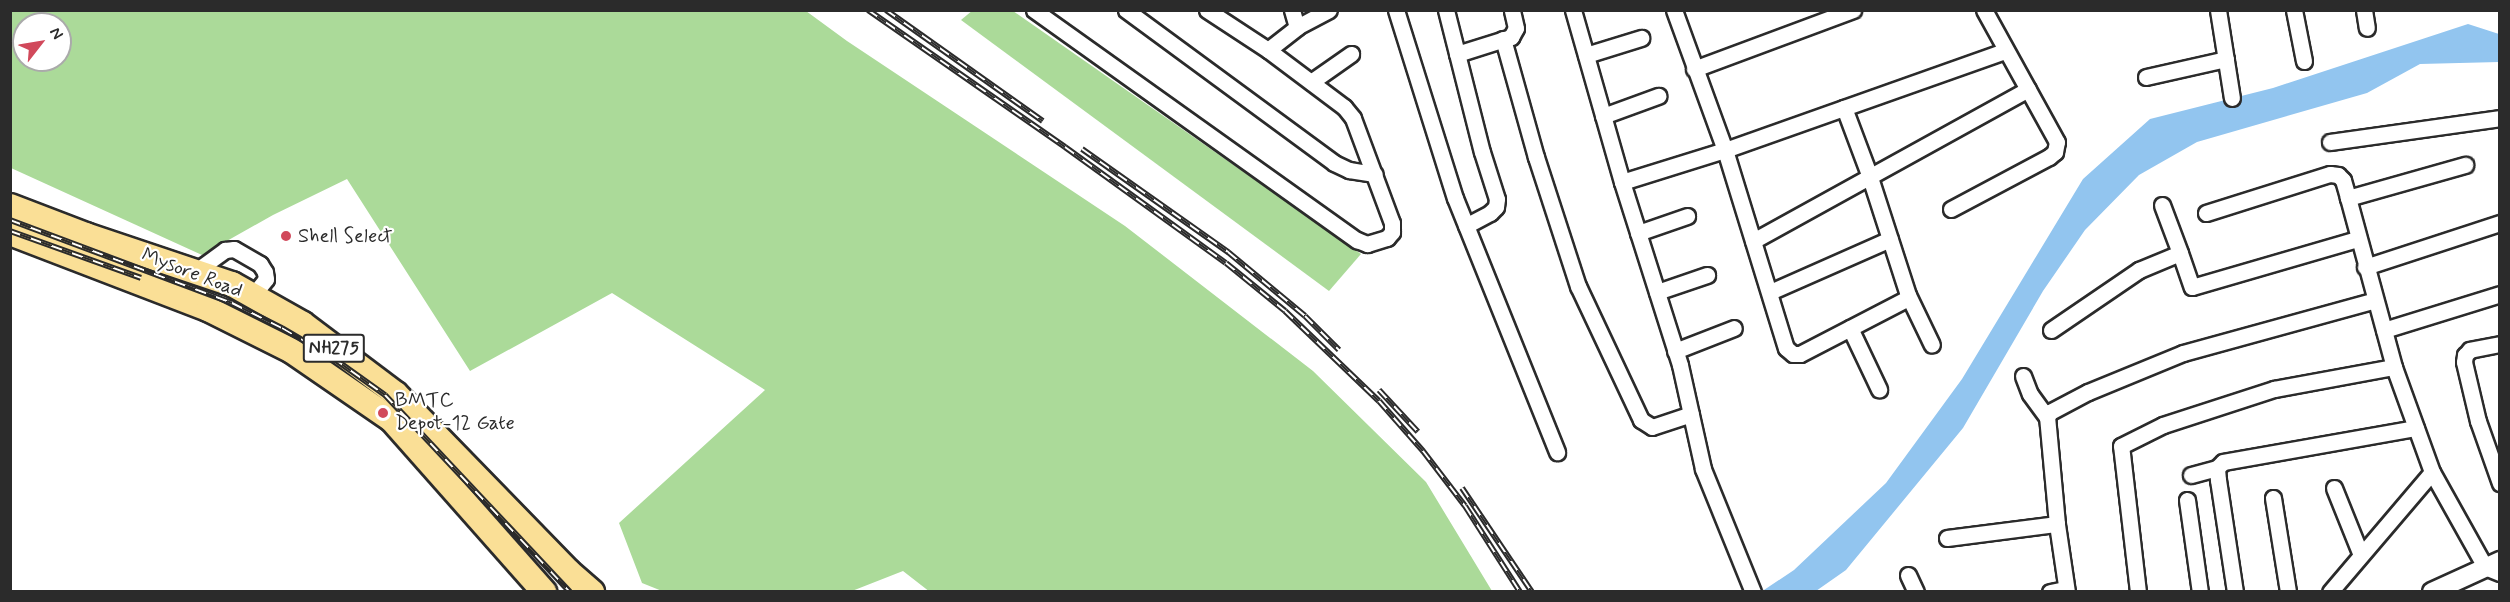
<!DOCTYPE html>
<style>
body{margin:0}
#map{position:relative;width:2510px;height:602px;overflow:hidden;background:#fff;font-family:Mynerve,sans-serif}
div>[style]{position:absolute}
.green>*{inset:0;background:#abda99}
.water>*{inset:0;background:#92c5ef}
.roads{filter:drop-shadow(2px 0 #2b2b2b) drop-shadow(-2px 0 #2b2b2b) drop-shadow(0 2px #2b2b2b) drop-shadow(0 -2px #2b2b2b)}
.minor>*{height:15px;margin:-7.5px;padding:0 7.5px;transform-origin:7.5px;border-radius:7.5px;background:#fff}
.tertiary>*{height:18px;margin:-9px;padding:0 9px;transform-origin:9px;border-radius:9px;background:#fff}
.trunk>*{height:24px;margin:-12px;padding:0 12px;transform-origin:12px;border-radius:12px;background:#fadf96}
.rail>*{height:6px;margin-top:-3px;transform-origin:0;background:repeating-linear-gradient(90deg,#fff 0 11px,#2b2b2b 0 22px);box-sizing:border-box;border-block:2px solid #2b2b2b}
.dots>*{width:16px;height:16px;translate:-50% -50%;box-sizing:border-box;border:3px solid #fff;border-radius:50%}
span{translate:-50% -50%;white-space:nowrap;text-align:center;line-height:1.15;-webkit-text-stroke:4.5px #fff;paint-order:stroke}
.shield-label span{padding:2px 4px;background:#fff;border:2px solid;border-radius:4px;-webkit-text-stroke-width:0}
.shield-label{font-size:18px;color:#2b2b2b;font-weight:700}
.poi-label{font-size:20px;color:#2b2b2b}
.left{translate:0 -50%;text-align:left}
.street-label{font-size:20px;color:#2b2b2b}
.frame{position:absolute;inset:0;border:12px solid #2b2b2b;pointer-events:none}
.north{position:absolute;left:12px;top:12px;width:60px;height:60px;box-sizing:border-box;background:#fff;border:2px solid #aaa;border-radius:50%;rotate:59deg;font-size:16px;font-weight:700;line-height:24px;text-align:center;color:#2b2b2b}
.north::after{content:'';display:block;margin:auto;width:21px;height:27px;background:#d1495b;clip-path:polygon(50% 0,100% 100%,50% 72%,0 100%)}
</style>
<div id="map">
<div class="green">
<i style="clip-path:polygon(973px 10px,1013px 11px,1361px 254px,1329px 291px,961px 20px)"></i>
<i style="clip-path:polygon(evenodd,11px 11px,806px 11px,847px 41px,1125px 226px,1313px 371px,1426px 482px,1492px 591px,930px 592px,903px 571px,852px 591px,662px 591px,642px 583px,619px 523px,765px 390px,612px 293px,470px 371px,347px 179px,273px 215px,202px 255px,11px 168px,11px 11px,24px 24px,60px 24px,60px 60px,24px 60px,24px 24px)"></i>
</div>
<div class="water">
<i style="clip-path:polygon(2468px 24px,2499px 34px,2499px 62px,2420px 64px,2367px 93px,2197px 142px,2139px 175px,2085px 230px,2043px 291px,1963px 428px,1846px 570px,1816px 591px,1761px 592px,1794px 570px,1886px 483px,1962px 379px,2083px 179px,2150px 119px,2273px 88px)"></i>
</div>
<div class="roads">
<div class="minor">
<i style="left:1034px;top:10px;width:397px;rotate:35.5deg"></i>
<i style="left:1357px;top:240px;width:11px;rotate:22deg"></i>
<i style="left:1367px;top:244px;width:21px;rotate:-17deg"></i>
<i style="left:1387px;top:238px;width:8px;rotate:-50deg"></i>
<i style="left:1392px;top:232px;width:9px;rotate:-90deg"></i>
<i style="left:1392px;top:223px;width:112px;rotate:-110.4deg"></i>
<i style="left:1353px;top:118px;width:14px;rotate:-129deg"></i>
<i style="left:1344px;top:107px;width:95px;rotate:-143.1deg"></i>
<i style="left:1268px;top:50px;width:73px;rotate:-146.7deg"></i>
<i style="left:1126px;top:10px;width:258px;rotate:36.3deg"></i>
<i style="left:1334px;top:163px;width:17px;rotate:25deg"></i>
<i style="left:1349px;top:170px;width:26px;rotate:9deg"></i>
<i style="left:1292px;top:10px;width:18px;rotate:74deg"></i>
<i style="left:1396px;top:10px;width:197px;rotate:72.6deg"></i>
<i style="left:1455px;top:198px;width:274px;rotate:68.1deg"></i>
<i style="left:1446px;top:10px;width:146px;rotate:75.8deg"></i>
<i style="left:1482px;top:152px;width:49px;rotate:72.3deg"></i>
<i style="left:1497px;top:199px;width:8px;rotate:97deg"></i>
<i style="left:1496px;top:207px;width:8px;rotate:135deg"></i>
<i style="left:1490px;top:213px;width:27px;rotate:152deg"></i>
<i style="left:1573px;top:10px;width:179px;rotate:74.1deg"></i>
<i style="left:1622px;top:182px;width:192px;rotate:72.4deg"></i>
<i style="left:1680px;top:365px;width:107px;rotate:77.5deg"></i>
<i style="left:1703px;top:469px;width:133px;rotate:67.9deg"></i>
<i style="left:1674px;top:10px;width:149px;rotate:70deg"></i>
<i style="left:1725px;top:150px;width:207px;rotate:72.9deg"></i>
<i style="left:1786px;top:348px;width:9px;rotate:41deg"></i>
<i style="left:1793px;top:354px;width:7px"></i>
<i style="left:1800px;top:354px;width:119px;rotate:-27.4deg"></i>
<i style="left:1906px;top:299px;width:4px;rotate:-63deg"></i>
<i style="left:1908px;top:295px;width:124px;rotate:-107.9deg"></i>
<i style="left:1870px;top:177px;width:74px;rotate:-110.6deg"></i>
<i style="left:2218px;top:10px;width:89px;rotate:81deg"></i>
<i style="left:2294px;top:10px;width:52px;rotate:78.9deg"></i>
<i style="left:2364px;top:10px;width:18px;rotate:81deg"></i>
<i style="left:1503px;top:39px;width:123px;rotate:74.4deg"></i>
<i style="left:1536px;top:157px;width:136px;rotate:72deg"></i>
<i style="left:1578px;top:286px;width:148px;rotate:64.8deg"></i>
<i style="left:1641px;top:420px;width:13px;rotate:32deg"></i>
<i style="left:1652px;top:427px;width:41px;rotate:-18.4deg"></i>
<i style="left:1268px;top:50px;width:37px;rotate:-38deg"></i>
<i style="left:1297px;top:27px;width:36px;rotate:-28deg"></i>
<i style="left:1457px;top:54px;width:57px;rotate:-17.5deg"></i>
<i style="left:1511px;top:37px;width:10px;rotate:-61deg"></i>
<i style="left:1516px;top:28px;width:18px;rotate:-103deg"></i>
<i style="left:1586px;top:55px;width:58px;rotate:-17.2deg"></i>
<i style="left:1694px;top:69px;width:170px;rotate:-20.4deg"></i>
<i style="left:2146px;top:77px;width:82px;rotate:-12.7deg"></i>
<i style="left:1311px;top:82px;width:49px;rotate:-35deg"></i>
<i style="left:1603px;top:116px;width:59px;rotate:-20deg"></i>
<i style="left:2330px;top:142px;width:172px;rotate:-8deg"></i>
<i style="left:1622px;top:182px;width:108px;rotate:-17.3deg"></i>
<i style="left:1725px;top:150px;width:297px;rotate:-19.5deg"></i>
<i style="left:2162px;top:205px;width:51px;rotate:69.4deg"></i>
<i style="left:1951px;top:209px;width:111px;rotate:-28deg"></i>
<i style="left:2049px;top:157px;width:8px;rotate:-40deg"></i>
<i style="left:2055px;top:152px;width:10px;rotate:-79deg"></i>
<i style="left:2057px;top:142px;width:151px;rotate:-118.9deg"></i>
<i style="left:2206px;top:213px;width:130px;rotate:-17.5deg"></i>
<i style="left:2330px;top:174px;width:8px;rotate:7deg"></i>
<i style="left:2338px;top:175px;width:7px;rotate:45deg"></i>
<i style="left:2343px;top:180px;width:19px;rotate:74deg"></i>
<i style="left:1638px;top:233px;width:52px;rotate:-19.1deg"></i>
<i style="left:1753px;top:241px;width:314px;rotate:-28.9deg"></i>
<i style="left:2365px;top:267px;width:142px;rotate:-18.1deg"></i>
<i style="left:196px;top:271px;width:36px;rotate:-36deg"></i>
<i style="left:225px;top:250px;width:9px;rotate:-6deg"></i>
<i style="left:234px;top:249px;width:30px;rotate:30deg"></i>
<i style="left:260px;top:264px;width:9px;rotate:58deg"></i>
<i style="left:265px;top:272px;width:7px;rotate:82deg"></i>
<i style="left:266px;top:279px;width:22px;rotate:129deg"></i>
<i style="left:1657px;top:292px;width:53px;rotate:-18.8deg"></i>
<i style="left:1770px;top:292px;width:131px;rotate:-23.8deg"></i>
<i style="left:1908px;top:295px;width:55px;rotate:64.4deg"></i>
<i style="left:1850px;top:328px;width:68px;rotate:64.6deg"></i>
<i style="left:2051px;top:330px;width:107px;rotate:-34.3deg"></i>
<i style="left:2139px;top:270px;width:44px;rotate:-22.5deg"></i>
<i style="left:2180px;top:253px;width:36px;rotate:71deg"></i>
<i style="left:2192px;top:287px;width:172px;rotate:-16.2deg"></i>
<i style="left:2384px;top:330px;width:121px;rotate:-17.2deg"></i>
<i style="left:2500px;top:344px;width:31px;rotate:169deg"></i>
<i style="left:2470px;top:350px;width:7px;rotate:135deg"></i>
<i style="left:2465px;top:355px;width:7px;rotate:98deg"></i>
<i style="left:2464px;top:362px;width:61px;rotate:76.7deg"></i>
<i style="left:2478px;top:421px;width:66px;rotate:70.5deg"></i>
<i style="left:1675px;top:351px;width:63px;rotate:-21.3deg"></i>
<i style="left:2023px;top:376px;width:19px;rotate:69deg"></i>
<i style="left:2030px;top:394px;width:29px;rotate:54deg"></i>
<i style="left:2432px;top:472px;width:112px;rotate:-109.9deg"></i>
<i style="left:2394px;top:367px;width:175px;rotate:-105.2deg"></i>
<i style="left:2348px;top:198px;width:122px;rotate:-15.8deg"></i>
<i style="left:2191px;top:475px;width:27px;rotate:-15deg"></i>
<i style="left:2334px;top:488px;width:72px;rotate:68.1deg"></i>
<i style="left:2273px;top:498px;width:95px;rotate:80.9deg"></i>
<i style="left:2187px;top:500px;width:93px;rotate:82deg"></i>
<i style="left:1947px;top:538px;width:111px;rotate:-7.3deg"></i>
<i style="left:1908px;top:575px;width:19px;rotate:65deg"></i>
<i style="left:2050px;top:592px;width:16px;rotate:-11deg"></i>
<i style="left:2067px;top:592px;width:69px;rotate:-98.4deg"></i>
<i style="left:2057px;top:524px;width:107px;rotate:-95.3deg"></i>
<i style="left:2047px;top:417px;width:6px;rotate:-59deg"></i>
<i style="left:2050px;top:412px;width:43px;rotate:-27.8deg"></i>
<i style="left:2088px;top:392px;width:103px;rotate:-22.3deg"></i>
<i style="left:2183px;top:353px;width:199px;rotate:-15.4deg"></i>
<i style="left:2138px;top:592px;width:147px;rotate:-96.6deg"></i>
<i style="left:2121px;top:446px;width:47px;rotate:-26.6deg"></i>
<i style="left:2163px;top:425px;width:117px;rotate:-18deg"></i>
<i style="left:2274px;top:389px;width:122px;rotate:-10.4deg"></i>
<i style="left:2235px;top:592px;width:113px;rotate:-98.6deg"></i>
<i style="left:2218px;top:480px;width:12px;rotate:-95deg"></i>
<i style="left:2217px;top:468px;width:8px;rotate:-45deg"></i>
<i style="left:2223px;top:462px;width:196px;rotate:-10deg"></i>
<i style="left:2330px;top:592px;width:157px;rotate:-49.6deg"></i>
<i style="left:2432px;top:472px;width:109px;rotate:60.8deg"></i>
<i style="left:2485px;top:567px;width:16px;rotate:22deg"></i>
</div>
<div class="tertiary">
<i style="left:2432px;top:592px;width:75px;rotate:-24.5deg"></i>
</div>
<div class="trunk">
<i style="left:10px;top:206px;width:81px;rotate:20.9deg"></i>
<i style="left:86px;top:235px;width:154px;rotate:18.6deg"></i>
<i style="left:232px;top:284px;width:81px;rotate:29.4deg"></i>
<i style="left:303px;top:324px;width:116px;rotate:37deg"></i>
<i style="left:396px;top:394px;width:247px;rotate:45.8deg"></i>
<i style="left:568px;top:571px;width:32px;rotate:41deg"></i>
<i style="left:10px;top:233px;width:212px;rotate:21deg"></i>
<i style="left:208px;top:309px;width:94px;rotate:26.6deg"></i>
<i style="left:292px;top:351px;width:121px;rotate:34.6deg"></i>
<i style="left:392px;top:420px;width:230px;rotate:48.5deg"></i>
</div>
</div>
<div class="rail">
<i style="left:868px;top:10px;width:240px;rotate:34.8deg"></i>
<i style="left:1065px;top:147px;width:198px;rotate:35.8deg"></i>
<i style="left:1226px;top:263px;width:76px;rotate:39.1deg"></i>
<i style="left:1285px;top:311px;width:130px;rotate:43.8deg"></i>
<i style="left:1379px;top:401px;width:67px;rotate:48.7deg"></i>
<i style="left:1423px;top:451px;width:69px;rotate:52.6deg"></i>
<i style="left:1465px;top:506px;width:102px;rotate:57.4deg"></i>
<i style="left:886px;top:10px;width:192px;rotate:35.3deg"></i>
<i style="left:1082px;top:149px;width:179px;rotate:35.2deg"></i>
<i style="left:1228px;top:252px;width:100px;rotate:39.7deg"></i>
<i style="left:1305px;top:316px;width:48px;rotate:45deg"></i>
<i style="left:10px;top:220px;width:237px;rotate:20.5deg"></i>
<i style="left:232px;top:303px;width:56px;rotate:26.6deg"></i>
<i style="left:282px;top:328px;width:59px;rotate:30.5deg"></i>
<i style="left:333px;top:358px;width:64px;rotate:35.4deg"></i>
<i style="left:385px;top:395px;width:270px;rotate:46.8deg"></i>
<i style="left:10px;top:231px;width:139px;rotate:19.7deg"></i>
<i style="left:1379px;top:390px;width:57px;rotate:47.1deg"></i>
<i style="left:1462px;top:488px;width:125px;rotate:56.1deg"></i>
</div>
<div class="dots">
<i style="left:286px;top:236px;background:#d1495b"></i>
<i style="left:383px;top:413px;background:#d1495b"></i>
</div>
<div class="shield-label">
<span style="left:334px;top:348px">NH275</span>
</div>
<div class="poi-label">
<span class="left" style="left:298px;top:236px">Shell Select</span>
<span class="left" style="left:395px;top:412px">BMTC<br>Depot-12 Gate</span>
</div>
<div class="street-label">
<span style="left:192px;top:273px;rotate:21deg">Mysore Road</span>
</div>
<div class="frame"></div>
<div class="north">N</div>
</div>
